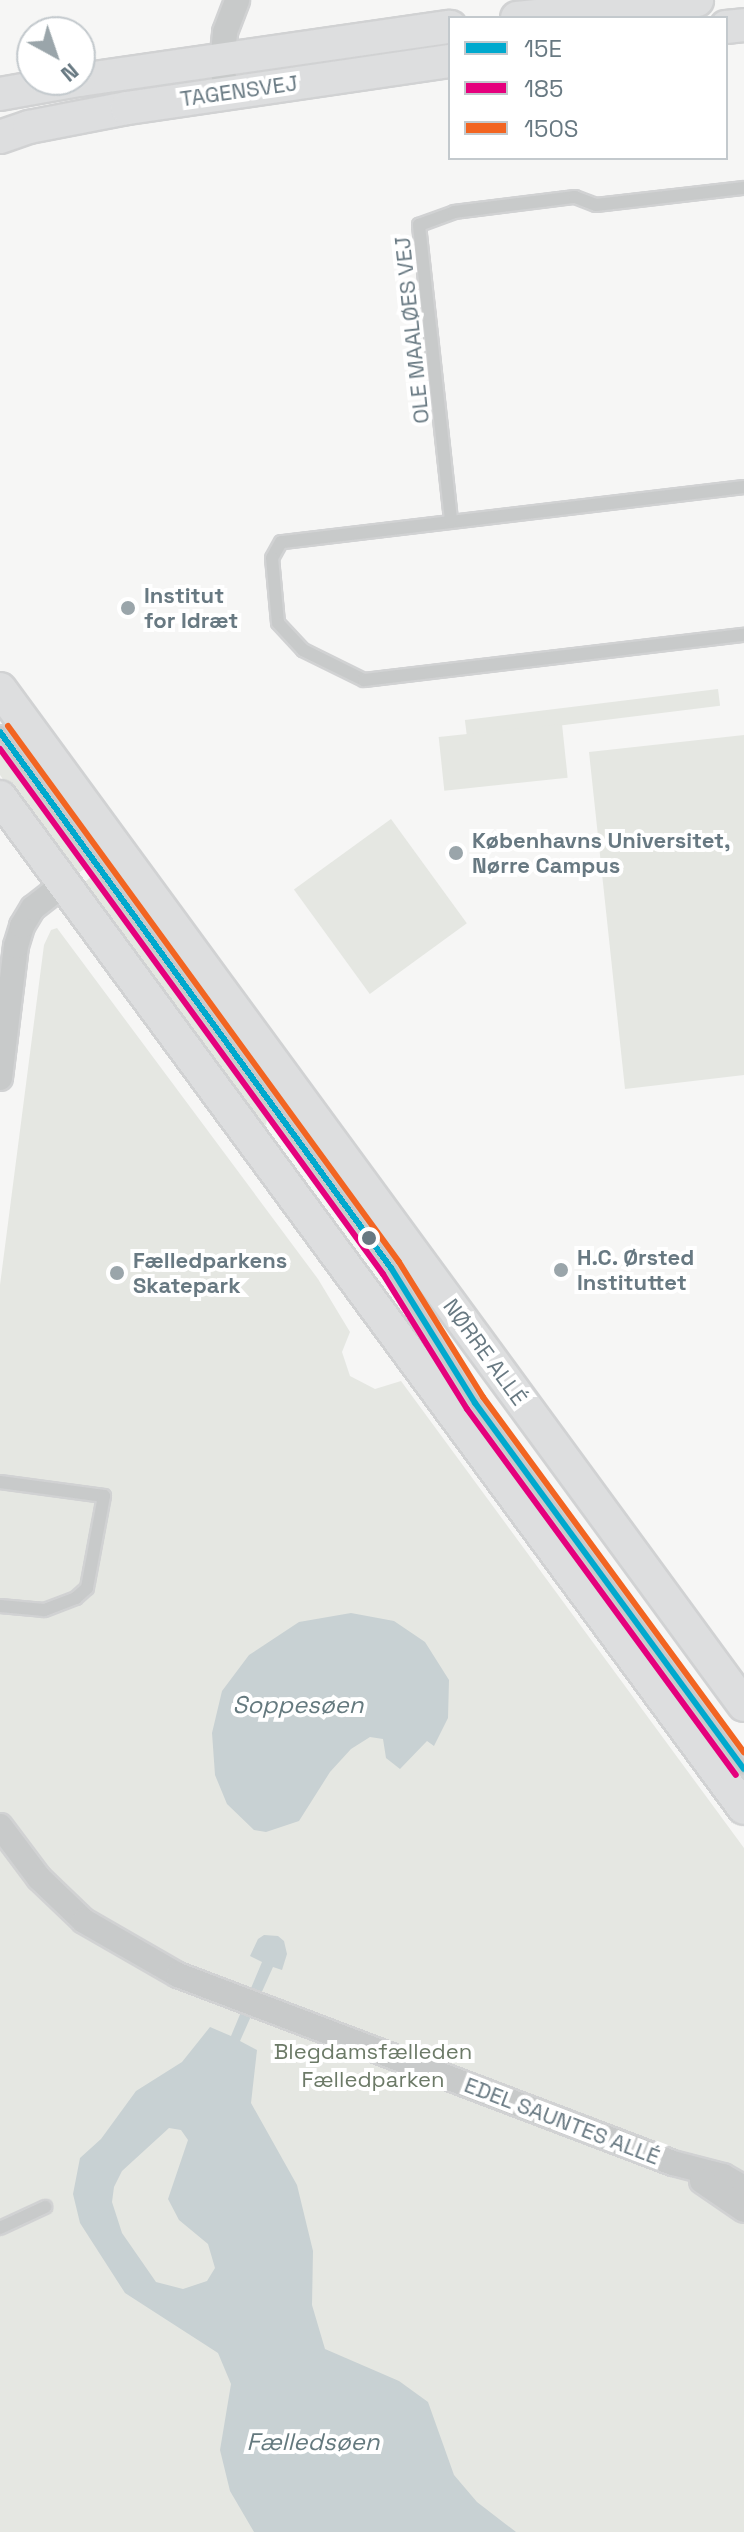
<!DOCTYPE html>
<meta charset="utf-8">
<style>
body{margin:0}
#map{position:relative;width:744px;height:2532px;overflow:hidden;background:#f6f6f5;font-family:"Space Grotesk",sans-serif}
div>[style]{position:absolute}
.green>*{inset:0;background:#e5e7e2;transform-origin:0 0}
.water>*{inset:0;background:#c8d1d3}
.roads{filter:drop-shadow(2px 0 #d1d2d3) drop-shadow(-2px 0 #d1d2d3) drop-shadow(0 2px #d1d2d3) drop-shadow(0 -2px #d1d2d3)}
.lane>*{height:12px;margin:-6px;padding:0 6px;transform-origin:6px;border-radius:6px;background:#c8caca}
.street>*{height:24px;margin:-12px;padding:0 12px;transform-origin:12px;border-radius:12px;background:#c8caca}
.secondary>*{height:32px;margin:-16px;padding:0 16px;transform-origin:16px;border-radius:16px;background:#dddedf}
.bus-1>*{height:6px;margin:-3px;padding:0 3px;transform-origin:3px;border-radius:3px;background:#00a9ce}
.bus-2>*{height:6px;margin:-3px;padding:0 3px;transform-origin:3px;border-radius:3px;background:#e5007d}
.bus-3>*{height:6px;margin:-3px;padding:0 3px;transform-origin:3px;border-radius:3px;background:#f26522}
.dots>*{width:22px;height:22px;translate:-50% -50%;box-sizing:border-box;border:4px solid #fff;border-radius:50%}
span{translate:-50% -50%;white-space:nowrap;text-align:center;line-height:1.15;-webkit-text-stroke:8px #fff;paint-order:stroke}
.street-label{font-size:22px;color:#687982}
.poi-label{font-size:22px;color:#687982;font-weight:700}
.left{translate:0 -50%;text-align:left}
.park-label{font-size:22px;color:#6c7a67}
.water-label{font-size:24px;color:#64797e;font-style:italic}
.legend{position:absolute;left:448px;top:16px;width:280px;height:144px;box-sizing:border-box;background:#fff;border:2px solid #c3c9cd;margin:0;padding:10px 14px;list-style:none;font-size:24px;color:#687982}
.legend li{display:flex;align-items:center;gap:16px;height:40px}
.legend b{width:40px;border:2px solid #c3c9cd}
.north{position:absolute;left:16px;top:16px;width:80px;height:80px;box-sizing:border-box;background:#fff;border:2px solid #c3c9cd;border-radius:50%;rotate:140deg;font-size:22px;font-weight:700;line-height:32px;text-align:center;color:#687982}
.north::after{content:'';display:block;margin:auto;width:28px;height:36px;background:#9aa5aa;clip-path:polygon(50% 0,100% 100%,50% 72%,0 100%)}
</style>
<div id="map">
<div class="green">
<i style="left:718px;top:689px;width:17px;height:255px;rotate:83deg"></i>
<i style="left:562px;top:724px;width:54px;height:124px;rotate:84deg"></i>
<i style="clip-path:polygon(744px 735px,744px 1075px,625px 1089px,589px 752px)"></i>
<i style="clip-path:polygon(0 753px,84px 869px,73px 877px,0 775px)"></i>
<i style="left:391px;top:819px;width:129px;height:120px;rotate:54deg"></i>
<i style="clip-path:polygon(91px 877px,267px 1119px,266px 1125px,260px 1128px,81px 885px)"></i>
<i style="clip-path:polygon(57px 928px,318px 1279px,350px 1332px,342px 1352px,350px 1376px,375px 1389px,401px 1381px,744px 1848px,744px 2532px,0 2532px,0 1285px,44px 945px,51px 930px)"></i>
</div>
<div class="water">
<i style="clip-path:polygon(351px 1613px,394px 1621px,425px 1642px,449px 1680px,448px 1718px,434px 1746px,427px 1741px,400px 1769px,386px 1758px,383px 1739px,370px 1737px,351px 1749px,330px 1772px,299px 1821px,266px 1832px,254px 1830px,227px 1804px,215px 1775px,212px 1733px,222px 1691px,249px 1655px,299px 1622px)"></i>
<i style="clip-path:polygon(evenodd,264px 1935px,278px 1936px,284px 1941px,287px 1954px,282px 1970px,273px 1967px,240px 2041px,257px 2050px,251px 2103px,297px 2185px,313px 2251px,312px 2305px,325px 2349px,399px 2381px,428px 2402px,454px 2475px,477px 2502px,516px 2532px,254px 2532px,230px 2491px,220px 2450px,231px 2384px,218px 2353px,125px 2293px,80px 2223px,73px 2194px,80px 2158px,101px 2139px,136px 2091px,182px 2062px,210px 2027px,231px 2036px,262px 1962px,250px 1956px,258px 1939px,264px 1935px,169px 2128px,181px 2130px,188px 2140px,168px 2199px,179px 2220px,208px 2244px,215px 2268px,207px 2281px,183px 2289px,156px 2282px,122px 2233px,112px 2202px,114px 2187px,122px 2171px,169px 2128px)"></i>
</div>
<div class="roads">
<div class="lane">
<i style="left:744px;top:487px;width:466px;rotate:173.2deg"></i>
<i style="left:281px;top:542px;width:18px;rotate:119deg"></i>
<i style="left:272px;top:558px;width:65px;rotate:84.7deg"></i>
<i style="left:278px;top:623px;width:37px;rotate:47deg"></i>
<i style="left:303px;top:650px;width:68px;rotate:26.2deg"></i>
<i style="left:364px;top:680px;width:383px;rotate:-6.8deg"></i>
<i style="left:451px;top:520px;width:297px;rotate:-96.2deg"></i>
<i style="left:419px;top:225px;width:37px;rotate:-20deg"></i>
<i style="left:454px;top:212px;width:122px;rotate:-7.1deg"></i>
<i style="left:575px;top:197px;width:22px;rotate:21deg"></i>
<i style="left:596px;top:205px;width:149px;rotate:-6.6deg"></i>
<i style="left:0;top:732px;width:663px;rotate:53.89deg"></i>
<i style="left:391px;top:1268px;width:159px;rotate:58.1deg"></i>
<i style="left:475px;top:1403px;width:454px;rotate:53.7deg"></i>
<i style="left:0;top:1482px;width:105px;rotate:7.7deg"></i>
<i style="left:104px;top:1496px;width:94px;rotate:100.5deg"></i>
<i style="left:87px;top:1588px;width:15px;rotate:138deg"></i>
<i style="left:76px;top:1598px;width:34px;rotate:159deg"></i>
<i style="left:44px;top:1610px;width:44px;rotate:-174.8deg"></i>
<i style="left:0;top:2228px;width:50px;rotate:-25deg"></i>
</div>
<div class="street">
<i style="left:226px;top:92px;width:30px;rotate:-98deg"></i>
<i style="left:222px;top:62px;width:30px;rotate:-84deg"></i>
<i style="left:225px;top:32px;width:34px;rotate:-69deg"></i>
<i style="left:0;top:1078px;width:133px;rotate:-83.1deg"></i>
<i style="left:16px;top:946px;width:21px;rotate:-73deg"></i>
<i style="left:22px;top:926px;width:21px;rotate:-59deg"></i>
<i style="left:33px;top:908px;width:41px;rotate:-38deg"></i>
<i style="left:0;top:1826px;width:65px;rotate:53.1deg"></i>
<i style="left:39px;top:1878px;width:62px;rotate:43.7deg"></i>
<i style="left:84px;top:1921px;width:108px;rotate:29.9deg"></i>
<i style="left:178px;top:1975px;width:529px;rotate:20.8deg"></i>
<i style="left:673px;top:2163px;width:52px;rotate:14.6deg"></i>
<i style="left:723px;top:2176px;width:24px;rotate:30deg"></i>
<i style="left:702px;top:2181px;width:51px;rotate:34.6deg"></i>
</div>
<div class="secondary">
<i style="left:517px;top:18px;width:181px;rotate:-5.7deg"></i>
<i style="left:726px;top:27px;width:18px;rotate:-6deg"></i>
<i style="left:80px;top:80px;width:374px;rotate:-8.2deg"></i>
<i style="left:0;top:94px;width:80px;rotate:-10deg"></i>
<i style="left:0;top:137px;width:31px;rotate:-19deg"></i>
<i style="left:29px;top:127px;width:100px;rotate:-11deg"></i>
<i style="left:127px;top:108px;width:326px;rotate:-8.3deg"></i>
<i style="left:0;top:689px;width:1259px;rotate:53.79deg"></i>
<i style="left:0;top:797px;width:1255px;rotate:53.65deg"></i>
</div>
</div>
<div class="bus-1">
<i style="left:0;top:732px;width:663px;rotate:53.89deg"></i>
<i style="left:391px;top:1268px;width:159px;rotate:58.1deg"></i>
<i style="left:475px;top:1403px;width:454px;rotate:53.7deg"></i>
</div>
<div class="bus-2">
<i style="left:0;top:749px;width:650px;rotate:53.89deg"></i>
<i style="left:383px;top:1274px;width:159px;rotate:58.1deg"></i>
<i style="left:467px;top:1409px;width:454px;rotate:53.7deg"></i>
</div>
<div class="bus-3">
<i style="left:8px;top:726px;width:663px;rotate:53.89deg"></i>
<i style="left:399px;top:1262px;width:159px;rotate:58.1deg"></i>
<i style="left:483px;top:1397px;width:441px;rotate:53.7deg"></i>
</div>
<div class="dots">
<i style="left:128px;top:608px;background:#9aa5aa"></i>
<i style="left:456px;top:853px;background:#9aa5aa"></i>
<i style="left:369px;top:1238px;background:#687982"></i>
<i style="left:561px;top:1270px;background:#9aa5aa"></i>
<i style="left:117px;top:1273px;background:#9aa5aa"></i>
</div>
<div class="street-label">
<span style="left:239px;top:91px;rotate:-8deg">TAGENSVEJ</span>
<span style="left:412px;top:330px;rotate:-96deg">OLE MAALØES VEJ</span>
<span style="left:485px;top:1352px;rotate:54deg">NØRRE ALLÉ</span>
<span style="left:562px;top:2121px;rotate:21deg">EDEL SAUNTES ALLÉ</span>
</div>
<div class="poi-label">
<span class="left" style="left:144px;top:608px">Institut<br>for Idræt</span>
<span class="left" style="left:472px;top:853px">Københavns Universitet,<br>Nørre Campus</span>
<span class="left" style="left:577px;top:1270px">H.C. Ørsted<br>Instituttet</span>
<span class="left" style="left:133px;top:1273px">Fælledparkens<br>Skatepark</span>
</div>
<div class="park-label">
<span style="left:373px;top:2052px">Blegdamsfælleden</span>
<span style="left:373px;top:2080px">Fælledparken</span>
</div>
<div class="water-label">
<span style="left:298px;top:1705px">Soppesøen</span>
<span style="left:313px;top:2442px">Fælledsøen</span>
</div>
<ul class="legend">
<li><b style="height:10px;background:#00a9ce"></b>15E</li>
<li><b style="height:10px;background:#e5007d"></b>185</li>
<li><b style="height:10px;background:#f26522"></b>150S</li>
</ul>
<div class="north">N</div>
</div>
